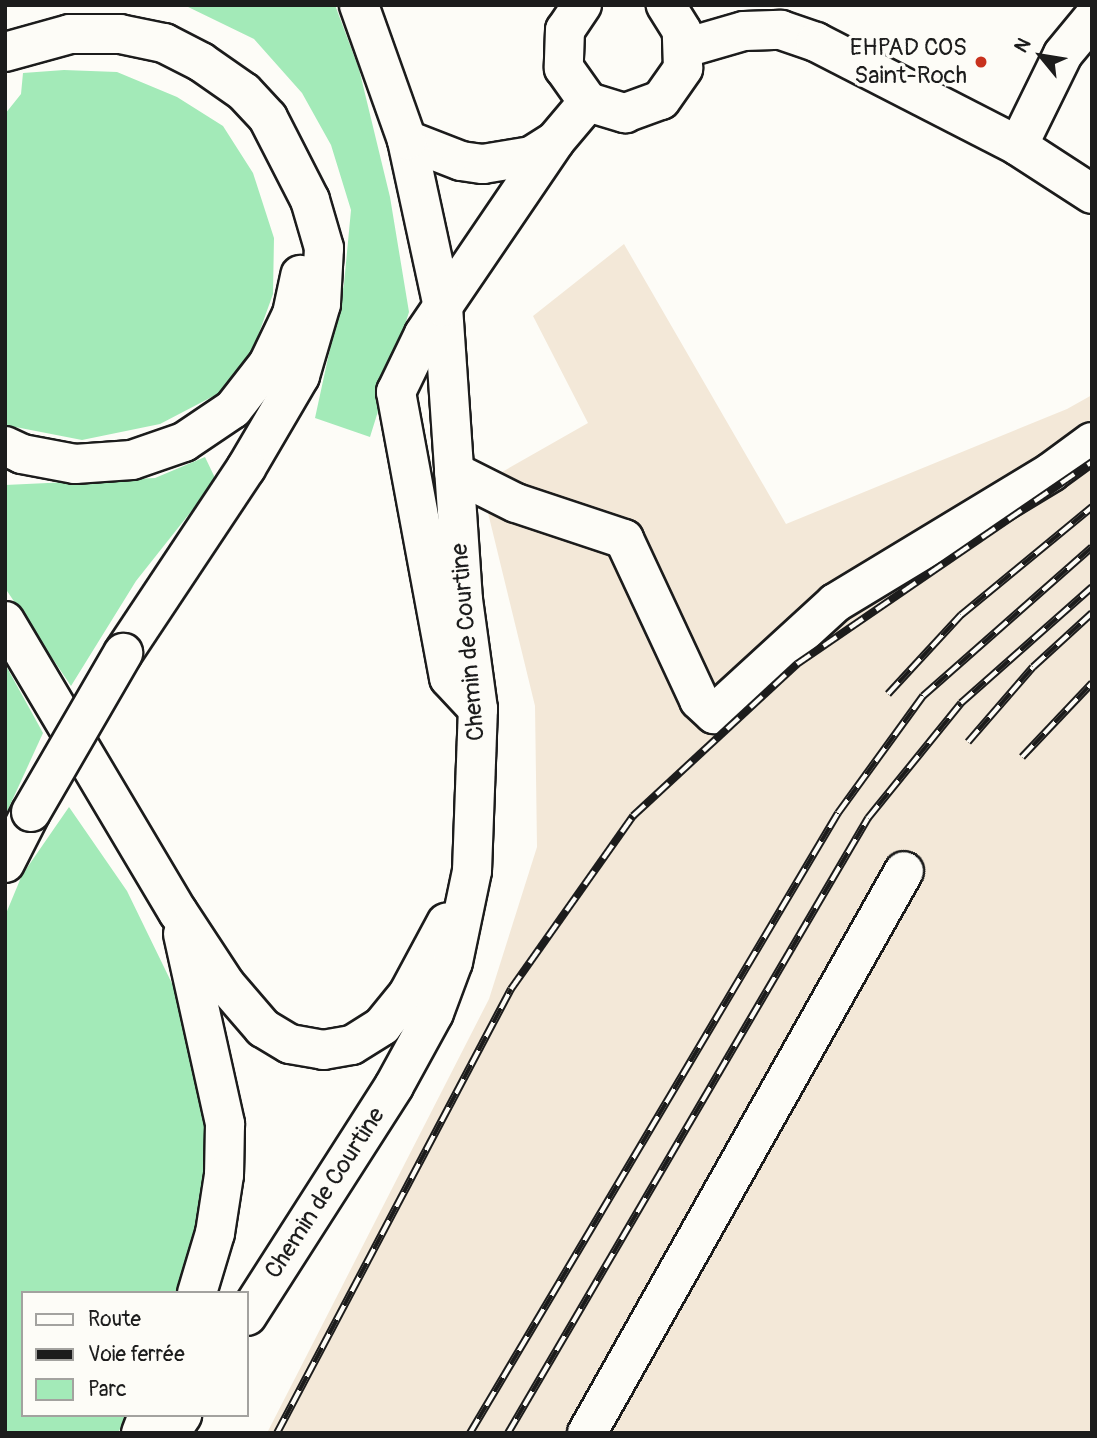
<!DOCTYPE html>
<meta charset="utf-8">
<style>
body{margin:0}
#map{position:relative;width:1097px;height:1438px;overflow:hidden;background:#fdfcf7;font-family:Pangolin,sans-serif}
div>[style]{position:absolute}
.built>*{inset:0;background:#f3e8d8}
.green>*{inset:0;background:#a3eab8}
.roads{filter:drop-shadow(2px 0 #1c1c1c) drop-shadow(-2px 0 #1c1c1c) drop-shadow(0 2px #1c1c1c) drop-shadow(0 -2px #1c1c1c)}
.minor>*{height:38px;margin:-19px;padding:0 19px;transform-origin:19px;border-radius:19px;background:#fdfcf7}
.major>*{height:38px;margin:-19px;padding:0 19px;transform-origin:19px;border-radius:19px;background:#fdfcf7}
.rail>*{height:8px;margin-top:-4px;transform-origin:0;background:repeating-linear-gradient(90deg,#fdfcf7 0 16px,#1c1c1c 0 32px);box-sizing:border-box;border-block:2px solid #1c1c1c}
.bridges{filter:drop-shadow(2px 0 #1c1c1c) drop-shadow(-2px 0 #1c1c1c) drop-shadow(0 2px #1c1c1c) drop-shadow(0 -2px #1c1c1c)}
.major-bridge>*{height:38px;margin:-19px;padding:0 19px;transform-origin:19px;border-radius:19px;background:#fdfcf7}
.dots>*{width:19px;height:19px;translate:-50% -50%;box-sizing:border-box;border:4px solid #fdfcf7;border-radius:50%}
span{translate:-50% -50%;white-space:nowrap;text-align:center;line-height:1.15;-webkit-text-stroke:7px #fdfcf7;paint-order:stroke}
.poi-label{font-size:24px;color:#1c1c1c}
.right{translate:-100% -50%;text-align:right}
.street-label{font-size:24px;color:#1c1c1c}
.frame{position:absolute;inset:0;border:7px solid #1c1c1c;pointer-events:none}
.legend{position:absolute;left:21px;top:1291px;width:228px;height:126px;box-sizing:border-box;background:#fdfcf7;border:2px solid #a3a29f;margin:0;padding:9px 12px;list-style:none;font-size:21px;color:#1c1c1c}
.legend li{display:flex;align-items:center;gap:14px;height:35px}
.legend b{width:35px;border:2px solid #a3a29f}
.north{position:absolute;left:1006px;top:21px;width:70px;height:70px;-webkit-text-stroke:5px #fdfcf7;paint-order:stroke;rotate:300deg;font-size:19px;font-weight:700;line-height:28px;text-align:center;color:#1c1c1c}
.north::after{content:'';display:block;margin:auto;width:24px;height:32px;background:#1c1c1c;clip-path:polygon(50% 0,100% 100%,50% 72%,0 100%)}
</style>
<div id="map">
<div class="built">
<i style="clip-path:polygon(624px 244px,786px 524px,1067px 409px,1092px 395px,1092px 1433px,267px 1433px,489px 999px,537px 847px,535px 706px,481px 484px,588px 423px,533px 316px)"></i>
</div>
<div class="green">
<i style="clip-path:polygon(184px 5px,335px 5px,359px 69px,390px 197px,409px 312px,370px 437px,315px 418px,344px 284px,351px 210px,331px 145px,302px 93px,254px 39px)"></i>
<i style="clip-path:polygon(64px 70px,117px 72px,177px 97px,223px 126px,253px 173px,274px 238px,273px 294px,255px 344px,227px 389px,160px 424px,82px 440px,5px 425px,5px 114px,21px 94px,23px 73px)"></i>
<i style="clip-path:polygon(205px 457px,216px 480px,136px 581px,71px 686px,5px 588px,5px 485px,155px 478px)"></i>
<i style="clip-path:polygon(5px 664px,43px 733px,5px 816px)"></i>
<i style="clip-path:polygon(69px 807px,127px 891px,181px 1002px,194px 1052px,206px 1132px,202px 1224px,180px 1293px,23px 1293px,23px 1415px,127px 1415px,118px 1433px,5px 1433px,5px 916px,22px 875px)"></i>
</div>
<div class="roads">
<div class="minor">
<i style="left:582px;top:5px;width:30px;rotate:124deg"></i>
<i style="left:565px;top:30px;width:38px;rotate:92deg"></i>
<i style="left:564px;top:68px;width:42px;rotate:54.8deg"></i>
<i style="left:588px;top:102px;width:39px;rotate:17deg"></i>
<i style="left:625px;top:113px;width:38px;rotate:-20deg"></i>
<i style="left:661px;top:100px;width:39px;rotate:-55deg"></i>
<i style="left:683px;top:68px;width:37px;rotate:-92deg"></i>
<i style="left:682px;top:31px;width:31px;rotate:-122deg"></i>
<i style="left:685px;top:48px;width:61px;rotate:-16.1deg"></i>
<i style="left:744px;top:31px;width:37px;rotate:-2deg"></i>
<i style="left:781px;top:30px;width:37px;rotate:19deg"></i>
<i style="left:816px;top:42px;width:227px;rotate:27.2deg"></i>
<i style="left:1018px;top:146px;width:88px;rotate:33deg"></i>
<i style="left:407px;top:140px;width:58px;rotate:21.3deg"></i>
<i style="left:461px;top:161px;width:22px;rotate:8deg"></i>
<i style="left:483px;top:164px;width:49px;rotate:-9.5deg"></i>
<i style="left:531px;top:156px;width:28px;rotate:-32deg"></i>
<i style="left:1018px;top:146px;width:102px;rotate:-63.9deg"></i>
<i style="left:1063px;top:54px;width:45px;rotate:-50.4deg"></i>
<i style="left:454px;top:472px;width:69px;rotate:26.6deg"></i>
<i style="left:516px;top:503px;width:114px;rotate:18.4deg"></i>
<i style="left:624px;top:539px;width:178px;rotate:65deg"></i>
<i style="left:699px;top:700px;width:21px;rotate:43deg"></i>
<i style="left:714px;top:714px;width:164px;rotate:-42.5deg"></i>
<i style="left:835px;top:603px;width:253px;rotate:-31.2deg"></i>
<i style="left:1051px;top:472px;width:51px;rotate:-36.2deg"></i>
<i style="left:478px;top:709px;width:42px;rotate:-133.1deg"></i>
<i style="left:449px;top:678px;width:291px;rotate:-100.5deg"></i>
<i style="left:396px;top:392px;width:64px;rotate:-64.2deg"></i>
<i style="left:424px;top:334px;width:233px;rotate:-55.8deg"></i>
<i style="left:555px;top:141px;width:51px;rotate:-49.8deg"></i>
<i style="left:587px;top:1433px;width:645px;rotate:-60.57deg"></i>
</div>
<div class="major">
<i style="left:5px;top:52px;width:67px;rotate:-15.5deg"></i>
<i style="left:70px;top:34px;width:50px"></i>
<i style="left:120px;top:34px;width:45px;rotate:11.6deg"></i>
<i style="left:164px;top:43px;width:42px;rotate:27.2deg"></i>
<i style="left:201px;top:62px;width:52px;rotate:34.9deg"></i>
<i style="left:244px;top:92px;width:35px;rotate:47deg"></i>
<i style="left:268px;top:118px;width:92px;rotate:62.9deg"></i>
<i style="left:310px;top:200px;width:50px;rotate:73.7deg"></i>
<i style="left:324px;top:248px;width:56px;rotate:93.1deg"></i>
<i style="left:321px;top:304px;width:75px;rotate:106.3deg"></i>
<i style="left:300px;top:376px;width:107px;rotate:120.4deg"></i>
<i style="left:246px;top:468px;width:222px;rotate:123.6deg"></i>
<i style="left:5px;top:446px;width:19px;rotate:25deg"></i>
<i style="left:22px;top:454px;width:54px;rotate:10.7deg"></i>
<i style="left:75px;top:464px;width:57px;rotate:-4deg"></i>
<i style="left:132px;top:460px;width:55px;rotate:-19.1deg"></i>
<i style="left:184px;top:442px;width:59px;rotate:-34deg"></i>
<i style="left:233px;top:409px;width:57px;rotate:-52.1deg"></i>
<i style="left:268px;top:364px;width:55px;rotate:-64.4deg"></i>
<i style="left:292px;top:314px;width:40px;rotate:-78deg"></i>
<i style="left:5px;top:621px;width:339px;rotate:59.3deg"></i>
<i style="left:178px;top:912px;width:87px;rotate:56.7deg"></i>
<i style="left:226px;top:985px;width:57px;rotate:49.3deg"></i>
<i style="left:263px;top:1028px;width:31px;rotate:31deg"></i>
<i style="left:290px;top:1044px;width:34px;rotate:10deg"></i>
<i style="left:323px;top:1050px;width:29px;rotate:-10deg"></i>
<i style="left:352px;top:1045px;width:36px;rotate:-32deg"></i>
<i style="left:382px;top:1026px;width:41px;rotate:-50.9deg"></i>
<i style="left:408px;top:994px;width:81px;rotate:-61.8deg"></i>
<i style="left:5px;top:863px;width:57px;rotate:-63deg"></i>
<i style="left:183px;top:934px;width:195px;rotate:77.5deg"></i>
<i style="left:225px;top:1124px;width:51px;rotate:91.1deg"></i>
<i style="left:224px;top:1175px;width:59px;rotate:98.8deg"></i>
<i style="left:215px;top:1233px;width:63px;rotate:106.7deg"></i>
<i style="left:247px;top:1316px;width:273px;rotate:-57.4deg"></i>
<i style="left:394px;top:1086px;width:83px;rotate:-61.3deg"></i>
<i style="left:434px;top:1013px;width:54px;rotate:-69.6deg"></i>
<i style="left:453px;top:962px;width:93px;rotate:-78.2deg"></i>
<i style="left:472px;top:871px;width:162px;rotate:-87.9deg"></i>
<i style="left:478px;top:709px;width:110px;rotate:-97.8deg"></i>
<i style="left:463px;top:600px;width:294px;rotate:-93.9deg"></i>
<i style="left:443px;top:307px;width:171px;rotate:-102.2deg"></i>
<i style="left:407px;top:140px;width:143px;rotate:-109.6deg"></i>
<i style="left:141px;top:1433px;width:19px;rotate:-69deg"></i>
<i style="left:170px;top:1433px;width:22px;rotate:-56deg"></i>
</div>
</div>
<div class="rail">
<i style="left:888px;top:694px;width:108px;rotate:-47.3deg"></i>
<i style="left:961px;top:615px;width:170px;rotate:-39.5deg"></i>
<i style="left:968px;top:742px;width:99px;rotate:-49.1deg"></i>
<i style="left:1033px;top:667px;width:80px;rotate:-42.5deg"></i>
<i style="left:1022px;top:757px;width:102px;rotate:-46.6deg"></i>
<i style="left:277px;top:1433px;width:502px;rotate:-62.21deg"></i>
<i style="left:511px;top:989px;width:212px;rotate:-54.8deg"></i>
<i style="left:633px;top:816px;width:224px;rotate:-42.8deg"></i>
<i style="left:797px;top:664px;width:358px;rotate:-34.4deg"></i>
<i style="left:470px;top:1433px;width:721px;rotate:-59.31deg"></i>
<i style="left:838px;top:813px;width:145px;rotate:-54deg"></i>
<i style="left:923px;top:696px;width:225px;rotate:-41.4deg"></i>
<i style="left:508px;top:1433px;width:713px;rotate:-59.66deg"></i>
<i style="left:868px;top:818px;width:148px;rotate:-51deg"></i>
<i style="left:961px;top:703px;width:175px;rotate:-41.5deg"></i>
</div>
<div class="bridges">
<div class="major-bridge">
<i style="left:31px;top:812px;width:184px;rotate:-59.9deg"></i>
</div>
</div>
<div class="dots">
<i style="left:981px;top:62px;background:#c8321e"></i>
</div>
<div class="poi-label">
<span class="right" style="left:967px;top:62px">EHPAD COS<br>Saint-Roch</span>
</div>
<div class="street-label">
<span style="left:468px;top:642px;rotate:-95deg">Chemin de Courtine</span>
<span style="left:325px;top:1193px;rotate:-57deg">Chemin de Courtine</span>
</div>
<div class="frame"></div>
<ul class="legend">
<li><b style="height:9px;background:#fdfcf7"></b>Route</li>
<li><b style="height:9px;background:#1c1c1c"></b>Voie ferrée</li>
<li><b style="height:19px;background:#a3eab8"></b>Parc</li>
</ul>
<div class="north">N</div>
</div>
